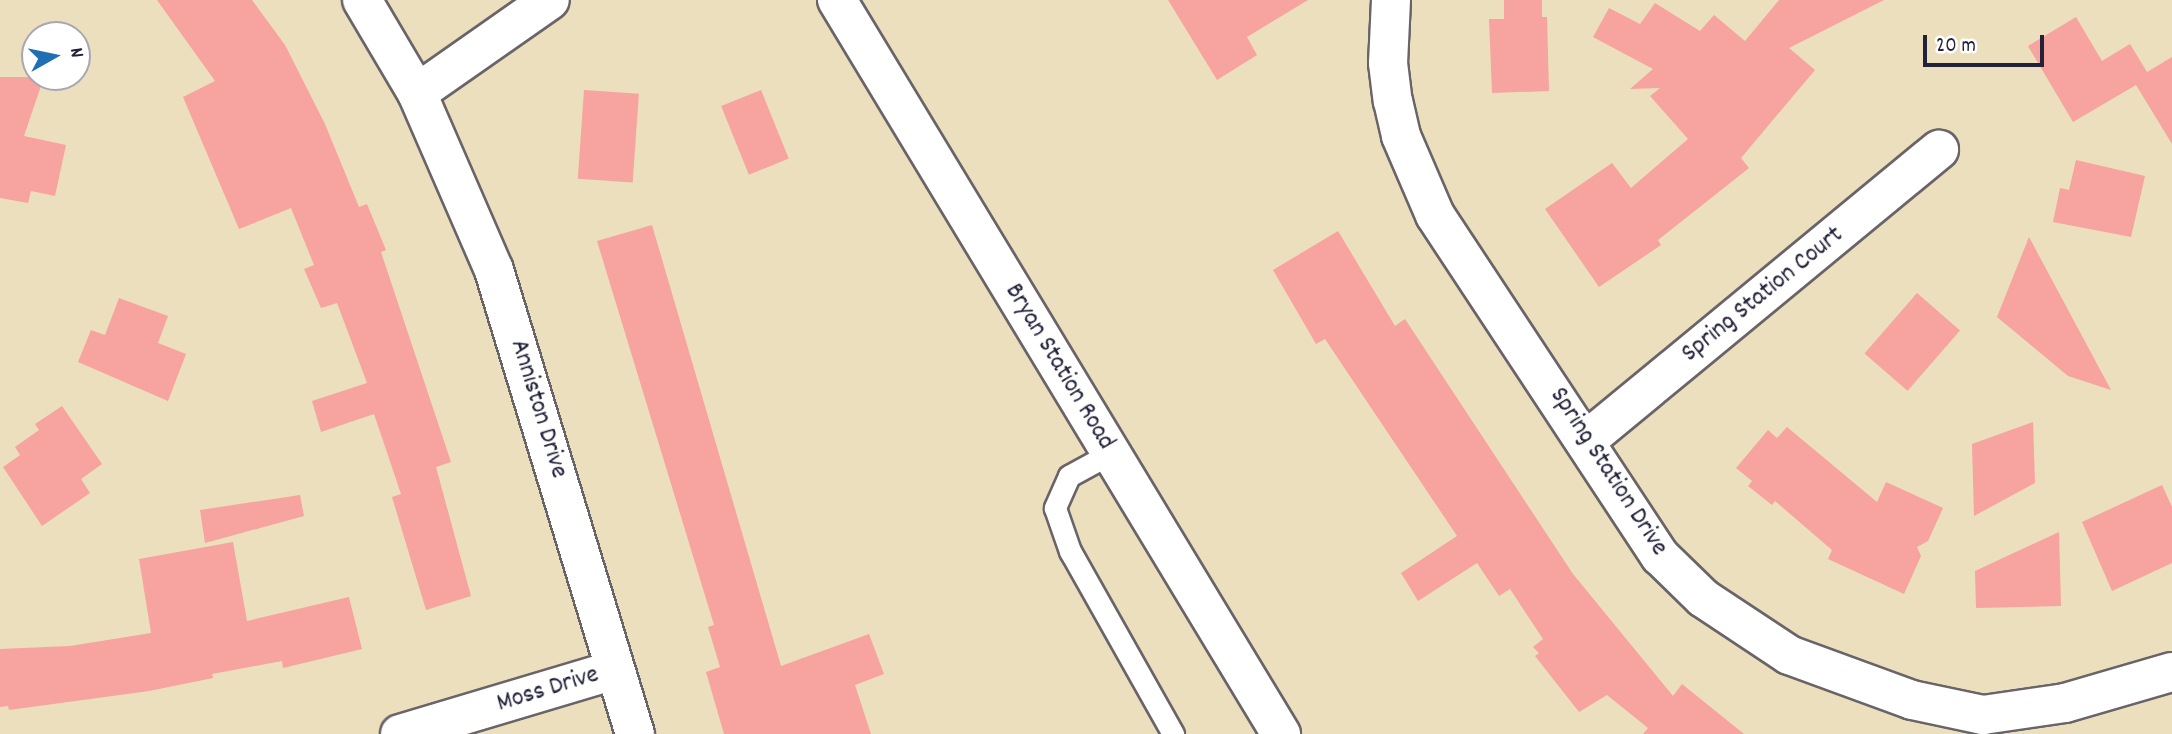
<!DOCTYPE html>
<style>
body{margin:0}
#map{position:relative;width:2172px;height:734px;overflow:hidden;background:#ecdfbd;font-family:Dekko,sans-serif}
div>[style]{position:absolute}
.building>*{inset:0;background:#f7a39f;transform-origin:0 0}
.roads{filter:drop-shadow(2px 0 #696468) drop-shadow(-2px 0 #696468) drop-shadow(0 2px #696468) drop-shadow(0 -2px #696468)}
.lane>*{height:21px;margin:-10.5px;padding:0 10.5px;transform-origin:10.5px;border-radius:10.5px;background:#fff}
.street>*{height:38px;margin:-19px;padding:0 19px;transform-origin:19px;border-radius:19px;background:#fff}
.secondary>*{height:38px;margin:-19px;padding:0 19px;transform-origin:19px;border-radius:19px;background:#fff}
span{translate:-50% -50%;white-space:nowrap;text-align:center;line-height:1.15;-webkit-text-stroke:6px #fff;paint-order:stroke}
.street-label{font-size:26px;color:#22223b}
.north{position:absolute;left:21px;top:21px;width:70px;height:70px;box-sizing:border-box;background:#fff;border:2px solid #a7a7b1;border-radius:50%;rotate:81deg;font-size:19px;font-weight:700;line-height:28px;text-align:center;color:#22223b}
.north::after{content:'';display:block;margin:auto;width:24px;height:32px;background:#1f6fb2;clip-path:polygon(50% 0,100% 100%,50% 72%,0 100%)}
.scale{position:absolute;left:1923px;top:35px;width:121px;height:32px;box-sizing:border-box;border:4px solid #22223b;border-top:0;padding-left:9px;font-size:21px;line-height:24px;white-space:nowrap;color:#22223b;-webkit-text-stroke:5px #fff;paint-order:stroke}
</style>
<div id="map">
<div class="building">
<i style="clip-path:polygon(157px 0,252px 0,285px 45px,325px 124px,359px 207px,367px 204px,386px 250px,381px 252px,451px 462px,436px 467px,471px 596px,426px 610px,392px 497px,401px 494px,374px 414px,321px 432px,312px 401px,367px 383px,337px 303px,321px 308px,304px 269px,314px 265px,291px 208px,239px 229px,183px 97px,215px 81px)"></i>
<i style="clip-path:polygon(1168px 0,1308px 0,1247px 37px,1257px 55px,1217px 80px)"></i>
<i style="clip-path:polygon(1504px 0,1542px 0,1542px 17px,1547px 17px,1549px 91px,1492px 93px,1489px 19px,1504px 19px)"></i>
<i style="clip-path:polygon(1779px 0,1884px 0,1789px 48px,1815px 70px,1741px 158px,1749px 168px,1658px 240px,1661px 245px,1599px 287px,1545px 209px,1612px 163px,1631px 188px,1688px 139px,1650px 96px,1660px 88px,1630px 89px,1653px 69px,1593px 37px,1609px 8px,1640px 24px,1655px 3px,1700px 31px,1714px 15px,1745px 41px)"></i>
<i style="clip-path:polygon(2076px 17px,2102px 61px,2130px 44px,2147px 72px,2172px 57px,2172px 144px,2136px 85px,2073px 122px,2028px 46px)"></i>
<i style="clip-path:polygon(0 77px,44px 77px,24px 136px,66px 145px,55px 196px,31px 191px,28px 203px,0 198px)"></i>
<i style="left:584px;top:90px;width:55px;height:89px;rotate:4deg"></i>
<i style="left:761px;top:90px;width:74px;height:43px;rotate:68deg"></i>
<i style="clip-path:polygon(2076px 160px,2145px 176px,2131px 237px,2053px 222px,2060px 188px,2069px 190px)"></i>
<i style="clip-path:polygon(652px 225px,781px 666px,869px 634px,884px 674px,855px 685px,871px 734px,724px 734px,706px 672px,720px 667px,708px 627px,714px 625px,597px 241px)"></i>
<i style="clip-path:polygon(1338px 231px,1395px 326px,1405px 319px,1573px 574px,1673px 696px,1682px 684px,1744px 734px,1643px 734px,1648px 728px,1607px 695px,1579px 712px,1535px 656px,1539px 653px,1533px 647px,1543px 639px,1510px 589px,1499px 596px,1477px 563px,1418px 601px,1401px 573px,1457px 536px,1325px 339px,1316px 344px,1273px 270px)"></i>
<i style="clip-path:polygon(2029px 237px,2111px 390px,2068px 376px,1997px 317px)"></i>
<i style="left:1917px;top:293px;width:57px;height:80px;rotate:41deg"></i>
<i style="clip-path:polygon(119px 298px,168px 316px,158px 343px,186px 354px,168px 401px,78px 362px,91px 330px,105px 335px)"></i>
<i style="clip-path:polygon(62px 406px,102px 464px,81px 479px,90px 493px,42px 526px,3px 467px,20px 455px,15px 447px,39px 430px,35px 424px)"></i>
<i style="clip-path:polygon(2033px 422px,2035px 483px,1974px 516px,1972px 444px)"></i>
<i style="clip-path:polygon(1787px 427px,1877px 502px,1886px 482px,1943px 508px,1928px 541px,1917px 547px,1921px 556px,1904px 594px,1828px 559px,1832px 550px,1775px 501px,1772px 505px,1748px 486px,1752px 481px,1736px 468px,1768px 430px,1777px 438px)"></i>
<i style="clip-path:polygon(2162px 485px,2172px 507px,2172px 563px,2112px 591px,2082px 522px)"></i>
<i style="clip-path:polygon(300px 495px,304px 516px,205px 543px,200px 510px)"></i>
<i style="clip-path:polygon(2059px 532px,2061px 606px,1976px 608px,1975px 571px)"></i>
<i style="clip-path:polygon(233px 542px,247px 621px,349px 597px,362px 649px,283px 668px,282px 661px,212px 674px,213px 678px,149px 691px,9px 710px,8px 706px,0 707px,0 649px,70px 646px,151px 633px,139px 559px)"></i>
</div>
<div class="roads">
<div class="lane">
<i style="left:1111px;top:453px;width:48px;rotate:151.3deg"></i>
<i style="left:1069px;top:476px;width:35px;rotate:114deg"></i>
<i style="left:1055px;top:508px;width:46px;rotate:70.8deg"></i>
<i style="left:1070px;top:551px;width:210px;rotate:60.6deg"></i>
</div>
<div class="street">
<i style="left:1391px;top:0;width:63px;rotate:92.7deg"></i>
<i style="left:1388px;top:63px;width:38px;rotate:83deg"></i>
<i style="left:1393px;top:101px;width:36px;rotate:77deg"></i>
<i style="left:1401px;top:136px;width:86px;rotate:66.7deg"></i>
<i style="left:1435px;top:215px;width:409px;rotate:56.6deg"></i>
<i style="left:1660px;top:556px;width:60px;rotate:44.3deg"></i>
<i style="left:1703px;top:598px;width:103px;rotate:33.5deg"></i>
<i style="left:1789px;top:655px;width:131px;rotate:20.1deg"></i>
<i style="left:1912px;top:700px;width:73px;rotate:11.9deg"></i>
<i style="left:1983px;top:715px;width:83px;rotate:-8.3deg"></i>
<i style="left:2065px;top:703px;width:111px;rotate:-16.2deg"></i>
<i style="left:1588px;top:439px;width:455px;rotate:-39.5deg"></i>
<i style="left:400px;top:734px;width:224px;rotate:-16.6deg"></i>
</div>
<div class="secondary">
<i style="left:362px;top:0;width:108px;rotate:59.4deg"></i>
<i style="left:417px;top:93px;width:193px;rotate:66.5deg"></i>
<i style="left:494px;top:270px;width:485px;rotate:73.1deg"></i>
<i style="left:837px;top:0;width:858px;rotate:58.83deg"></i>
<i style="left:417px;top:93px;width:162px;rotate:-35deg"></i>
</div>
</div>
<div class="street-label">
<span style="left:1763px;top:295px;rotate:-39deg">Spring Station Court</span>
<span style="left:1059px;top:367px;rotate:59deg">Bryan Station Road</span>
<span style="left:538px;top:409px;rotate:73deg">Anniston Drive</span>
<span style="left:1608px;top:472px;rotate:57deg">Spring Station Drive</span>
<span style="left:548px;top:690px;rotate:-17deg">Moss Drive</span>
</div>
<div class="north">N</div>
<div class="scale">20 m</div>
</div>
